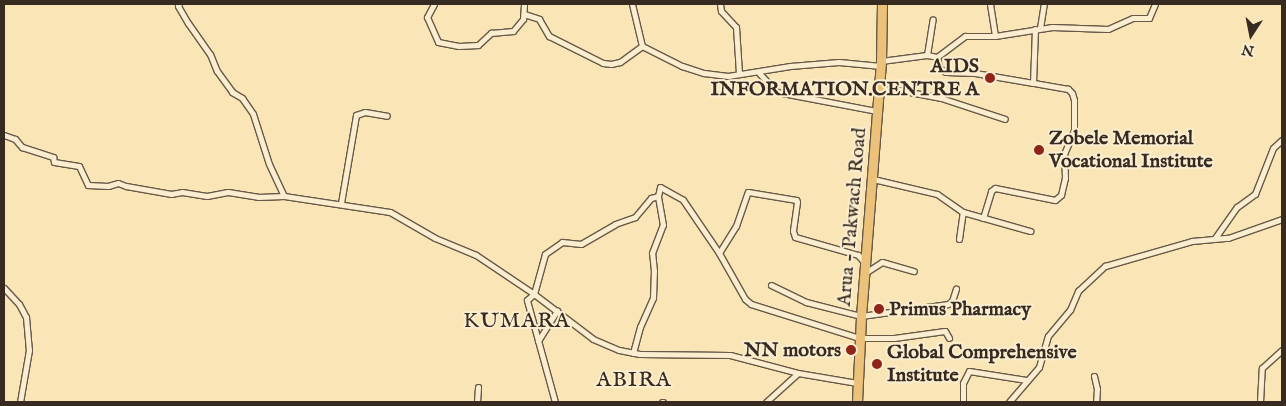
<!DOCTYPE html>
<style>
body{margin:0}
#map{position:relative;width:1286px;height:406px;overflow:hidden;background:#f9e5b6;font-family:"IM FELL English",serif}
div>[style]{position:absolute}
.roads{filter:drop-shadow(1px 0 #685946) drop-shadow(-1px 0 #685946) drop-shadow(0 1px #685946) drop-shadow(0 -1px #685946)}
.minor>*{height:5px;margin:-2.5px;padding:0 2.5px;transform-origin:2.5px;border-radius:2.5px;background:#fbeed0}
.primary>*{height:9px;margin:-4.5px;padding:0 4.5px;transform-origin:4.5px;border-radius:4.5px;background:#ecc27b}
.dots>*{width:14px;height:14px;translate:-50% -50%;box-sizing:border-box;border:2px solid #fbeed0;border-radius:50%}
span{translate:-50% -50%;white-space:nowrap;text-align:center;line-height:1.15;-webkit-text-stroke:4px #fbeed0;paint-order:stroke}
.poi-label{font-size:20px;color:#372a21;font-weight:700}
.right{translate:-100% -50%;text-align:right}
.left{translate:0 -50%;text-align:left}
.street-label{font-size:20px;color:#372a21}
.quarter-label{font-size:22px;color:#372a21;letter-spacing:1px}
.frame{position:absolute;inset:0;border:5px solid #372a21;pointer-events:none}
.north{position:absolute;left:1226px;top:10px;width:50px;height:50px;-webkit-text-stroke:4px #fbeed0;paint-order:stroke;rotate:191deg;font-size:14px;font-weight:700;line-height:20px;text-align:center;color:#372a21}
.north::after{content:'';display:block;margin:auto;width:18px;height:22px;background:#372a21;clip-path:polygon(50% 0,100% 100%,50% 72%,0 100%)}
</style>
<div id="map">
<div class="roads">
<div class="minor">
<i style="left:179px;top:4px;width:2px;rotate:117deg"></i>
<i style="left:178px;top:6px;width:20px;rotate:60deg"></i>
<i style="left:188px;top:23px;width:38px;rotate:55deg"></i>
<i style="left:210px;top:54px;width:18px;rotate:68deg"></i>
<i style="left:217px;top:71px;width:26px;rotate:54deg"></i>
<i style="left:232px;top:92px;width:12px;rotate:31deg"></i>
<i style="left:242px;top:98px;width:19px;rotate:55deg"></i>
<i style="left:253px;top:114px;width:52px;rotate:72.3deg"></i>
<i style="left:269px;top:164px;width:35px;rotate:65deg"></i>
<i style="left:434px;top:4px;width:15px;rotate:118deg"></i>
<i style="left:427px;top:17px;width:27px;rotate:66deg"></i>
<i style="left:438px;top:42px;width:21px;rotate:11deg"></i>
<i style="left:459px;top:46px;width:19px;rotate:-3deg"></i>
<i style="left:478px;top:45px;width:18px;rotate:-43deg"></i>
<i style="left:491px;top:33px;width:22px;rotate:-5deg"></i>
<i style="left:513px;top:31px;width:16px;rotate:-50deg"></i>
<i style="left:523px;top:19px;width:15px;rotate:-86deg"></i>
<i style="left:720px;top:4px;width:7px;rotate:82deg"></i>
<i style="left:721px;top:11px;width:22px;rotate:47deg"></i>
<i style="left:736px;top:27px;width:47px;rotate:86.3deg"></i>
<i style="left:990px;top:4px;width:32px;rotate:81deg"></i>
<i style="left:524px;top:14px;width:16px;rotate:18deg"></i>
<i style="left:539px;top:19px;width:20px;rotate:60deg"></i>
<i style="left:549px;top:36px;width:60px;rotate:26.6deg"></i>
<i style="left:603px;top:63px;width:8px;rotate:7deg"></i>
<i style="left:611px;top:64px;width:9px;rotate:-13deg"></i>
<i style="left:620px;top:62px;width:27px;rotate:-36deg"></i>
<i style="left:642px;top:46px;width:43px;rotate:-103.4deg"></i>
<i style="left:1040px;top:28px;width:24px;rotate:-81deg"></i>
<i style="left:642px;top:46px;width:45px;rotate:26.6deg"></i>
<i style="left:682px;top:66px;width:23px;rotate:18deg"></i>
<i style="left:704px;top:73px;width:24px;rotate:7deg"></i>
<i style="left:728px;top:76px;width:63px;rotate:-9.2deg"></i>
<i style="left:790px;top:66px;width:49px;rotate:-4.7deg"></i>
<i style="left:839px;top:62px;width:42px;rotate:5.4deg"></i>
<i style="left:927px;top:55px;width:36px;rotate:-81deg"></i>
<i style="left:937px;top:57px;width:35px;rotate:-37deg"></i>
<i style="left:965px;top:36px;width:30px"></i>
<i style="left:995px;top:36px;width:58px;rotate:-9deg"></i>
<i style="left:1052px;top:27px;width:56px;rotate:2deg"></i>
<i style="left:1108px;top:29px;width:27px;rotate:-24deg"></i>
<i style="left:1133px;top:18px;width:16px"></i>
<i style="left:1149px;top:18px;width:15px;rotate:-67deg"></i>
<i style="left:881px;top:61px;width:46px;rotate:-7.4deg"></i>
<i style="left:927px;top:55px;width:10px;rotate:11deg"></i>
<i style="left:937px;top:57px;width:11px;rotate:80deg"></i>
<i style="left:939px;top:68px;width:8px;rotate:30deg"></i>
<i style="left:946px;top:72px;width:29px;rotate:2deg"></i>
<i style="left:975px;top:73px;width:59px;rotate:9.8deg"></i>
<i style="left:1033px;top:83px;width:54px;rotate:-87.9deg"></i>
<i style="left:759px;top:73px;width:26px;rotate:47deg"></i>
<i style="left:777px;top:92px;width:102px;rotate:10.8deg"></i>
<i style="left:879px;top:89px;width:20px;rotate:3deg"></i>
<i style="left:899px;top:90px;width:43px;rotate:10.8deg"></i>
<i style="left:941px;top:98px;width:67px;rotate:18.2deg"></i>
<i style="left:4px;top:135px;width:12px;rotate:20deg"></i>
<i style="left:15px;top:139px;width:11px;rotate:49deg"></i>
<i style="left:22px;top:147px;width:33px;rotate:18deg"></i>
<i style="left:53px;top:157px;width:5px;rotate:79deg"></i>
<i style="left:54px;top:162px;width:25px;rotate:9deg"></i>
<i style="left:79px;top:166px;width:21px;rotate:65deg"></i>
<i style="left:88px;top:185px;width:20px;rotate:3deg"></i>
<i style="left:108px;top:186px;width:10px;rotate:-17deg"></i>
<i style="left:118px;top:183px;width:9px;rotate:21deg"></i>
<i style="left:126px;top:186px;width:46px;rotate:10.1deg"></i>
<i style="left:171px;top:194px;width:11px;rotate:-10deg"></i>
<i style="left:182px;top:192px;width:25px;rotate:9deg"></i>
<i style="left:207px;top:196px;width:21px;rotate:-11deg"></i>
<i style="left:228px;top:192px;width:30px;rotate:9deg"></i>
<i style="left:258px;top:197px;width:26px;rotate:-2deg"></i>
<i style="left:284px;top:196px;width:107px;rotate:8.6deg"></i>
<i style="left:390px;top:212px;width:52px;rotate:30deg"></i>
<i style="left:435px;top:238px;width:44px;rotate:22.5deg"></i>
<i style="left:476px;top:255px;width:70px;rotate:33.9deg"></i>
<i style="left:534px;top:294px;width:74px;rotate:37.3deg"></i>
<i style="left:593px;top:339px;width:28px;rotate:23deg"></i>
<i style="left:619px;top:350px;width:21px;rotate:11deg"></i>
<i style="left:640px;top:354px;width:90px;rotate:0.6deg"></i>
<i style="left:730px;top:355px;width:70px;rotate:14.8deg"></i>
<i style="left:798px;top:373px;width:60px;rotate:9.6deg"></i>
<i style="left:873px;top:179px;width:66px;rotate:13.2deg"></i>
<i style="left:937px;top:194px;width:32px;rotate:35deg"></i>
<i style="left:963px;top:212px;width:70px;rotate:15.8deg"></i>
<i style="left:341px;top:203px;width:89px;rotate:-80.3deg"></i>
<i style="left:356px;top:115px;width:9px;rotate:-18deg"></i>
<i style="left:365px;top:112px;width:22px;rotate:10deg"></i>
<i style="left:983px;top:218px;width:28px;rotate:-73deg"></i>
<i style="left:991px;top:191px;width:5px;rotate:-37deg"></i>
<i style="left:995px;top:188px;width:61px;rotate:11.3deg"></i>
<i style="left:1055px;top:200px;width:8px;rotate:-40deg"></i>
<i style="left:1061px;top:195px;width:17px;rotate:-77deg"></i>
<i style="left:1065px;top:178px;width:24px;rotate:-92deg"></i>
<i style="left:1064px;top:154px;width:25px;rotate:-67deg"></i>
<i style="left:1074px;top:131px;width:31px;rotate:-90deg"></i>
<i style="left:1074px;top:100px;width:7px;rotate:-106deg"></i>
<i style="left:1072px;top:93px;width:6px;rotate:-135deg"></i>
<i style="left:1068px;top:89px;width:36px;rotate:-170deg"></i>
<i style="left:1215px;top:238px;width:38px;rotate:-55deg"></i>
<i style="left:1237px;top:207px;width:22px;rotate:-36deg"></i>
<i style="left:1255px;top:194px;width:49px;rotate:-68.6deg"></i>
<i style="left:1273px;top:148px;width:12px;rotate:-42deg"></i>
<i style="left:959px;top:239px;width:27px;rotate:-82deg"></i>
<i style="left:719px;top:253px;width:32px;rotate:-58deg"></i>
<i style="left:736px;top:226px;width:36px;rotate:-71deg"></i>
<i style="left:748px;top:192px;width:49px;rotate:9.5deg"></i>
<i style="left:796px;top:200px;width:2px;rotate:63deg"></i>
<i style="left:797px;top:202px;width:29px;rotate:98deg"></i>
<i style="left:793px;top:231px;width:6px;rotate:72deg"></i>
<i style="left:795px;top:237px;width:66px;rotate:15.9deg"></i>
<i style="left:858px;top:255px;width:11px;rotate:49deg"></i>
<i style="left:865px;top:273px;width:20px;rotate:-33deg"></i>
<i style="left:882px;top:262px;width:33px;rotate:16deg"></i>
<i style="left:771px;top:285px;width:39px;rotate:26deg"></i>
<i style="left:806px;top:302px;width:57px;rotate:14.3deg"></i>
<i style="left:861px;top:316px;width:88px;rotate:-7.9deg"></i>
<i style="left:948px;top:304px;width:5px;rotate:-37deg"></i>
<i style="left:952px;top:301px;width:13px;rotate:-72deg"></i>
<i style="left:4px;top:288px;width:22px;rotate:47deg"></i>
<i style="left:19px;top:304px;width:15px;rotate:62deg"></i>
<i style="left:26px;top:317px;width:33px;rotate:85deg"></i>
<i style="left:29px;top:350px;width:53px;rotate:99.8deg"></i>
<i style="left:538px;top:341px;width:36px;rotate:-58deg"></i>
<i style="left:633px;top:353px;width:27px;rotate:-75deg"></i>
<i style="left:640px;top:327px;width:32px;rotate:-66deg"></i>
<i style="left:653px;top:298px;width:27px;rotate:-88deg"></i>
<i style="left:654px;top:271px;width:18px;rotate:-96deg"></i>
<i style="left:652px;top:253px;width:30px;rotate:-69deg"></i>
<i style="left:663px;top:225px;width:29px;rotate:-100deg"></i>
<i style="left:658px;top:196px;width:9px;rotate:-77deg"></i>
<i style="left:660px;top:187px;width:26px;rotate:29deg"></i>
<i style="left:683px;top:200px;width:64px;rotate:55.8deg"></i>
<i style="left:719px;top:253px;width:53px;rotate:60.5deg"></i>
<i style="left:745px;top:299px;width:8px;rotate:40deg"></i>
<i style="left:751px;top:304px;width:113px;rotate:17.5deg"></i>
<i style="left:859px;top:338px;width:35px"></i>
<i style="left:894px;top:338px;width:51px;rotate:-7.8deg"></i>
<i style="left:945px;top:331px;width:8px;rotate:60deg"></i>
<i style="left:1094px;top:376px;width:13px;rotate:77deg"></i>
<i style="left:1097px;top:389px;width:13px;rotate:94deg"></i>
<i style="left:477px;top:402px;width:15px;rotate:-86deg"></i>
<i style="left:555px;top:402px;width:106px;rotate:-105.4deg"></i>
<i style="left:527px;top:300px;width:9px;rotate:-41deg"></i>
<i style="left:534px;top:294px;width:41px;rotate:-74.6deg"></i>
<i style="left:545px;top:254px;width:21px;rotate:-35deg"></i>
<i style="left:562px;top:242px;width:19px;rotate:6deg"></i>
<i style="left:581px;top:244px;width:39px;rotate:-30deg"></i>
<i style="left:615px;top:224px;width:21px;rotate:-19deg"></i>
<i style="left:635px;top:217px;width:25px;rotate:-50deg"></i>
<i style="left:651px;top:198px;width:7px;rotate:-16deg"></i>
<i style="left:662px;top:402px;width:1px"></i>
<i style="left:766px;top:402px;width:43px;rotate:-42.2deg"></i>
<i style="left:963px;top:402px;width:19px;rotate:-90deg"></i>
<i style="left:963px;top:383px;width:13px;rotate:-63deg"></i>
<i style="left:969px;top:371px;width:58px;rotate:9deg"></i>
<i style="left:1009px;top:402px;width:46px;rotate:-49.4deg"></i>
<i style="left:1039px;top:367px;width:32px;rotate:-74deg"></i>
<i style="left:1048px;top:336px;width:34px;rotate:-50deg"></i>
<i style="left:1070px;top:310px;width:21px;rotate:-67deg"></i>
<i style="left:1078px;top:291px;width:37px;rotate:-43deg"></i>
<i style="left:1105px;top:266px;width:91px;rotate:-16deg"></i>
<i style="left:1192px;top:241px;width:36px;rotate:-5deg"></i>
<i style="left:1228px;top:238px;width:57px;rotate:-19.4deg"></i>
<i style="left:1260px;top:402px;width:34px;rotate:-87deg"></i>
<i style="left:1262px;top:368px;width:27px;rotate:-42deg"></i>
</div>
<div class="primary">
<i style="left:857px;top:402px;width:86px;rotate:-87.3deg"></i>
<i style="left:861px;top:316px;width:256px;rotate:-85.5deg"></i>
<i style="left:881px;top:61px;width:57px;rotate:-89deg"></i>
</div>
</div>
<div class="dots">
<i style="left:990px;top:78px;background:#8f2418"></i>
<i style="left:1039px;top:150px;background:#8f2418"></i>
<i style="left:879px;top:309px;background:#8f2418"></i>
<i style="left:851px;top:350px;background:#8f2418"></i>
<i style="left:877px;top:364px;background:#8f2418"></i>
</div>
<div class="poi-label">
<span class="right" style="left:979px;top:78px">AIDS<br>INFORMATION.CENTRE A</span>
<span class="left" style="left:1049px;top:150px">Zobele Memorial<br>Vocational Institute</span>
<span class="left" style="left:889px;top:309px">Primus Pharmacy</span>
<span class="right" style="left:841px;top:350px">NN motors</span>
<span class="left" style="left:887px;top:364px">Global Comprehensive<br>Institute</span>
</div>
<div class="street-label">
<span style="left:852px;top:217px;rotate:-85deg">Arua - Pakwach Road</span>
</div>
<div class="quarter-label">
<span style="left:517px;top:322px">KUMARA</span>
<span style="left:634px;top:381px">ABIRA</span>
</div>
<div class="frame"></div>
<div class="north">N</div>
</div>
